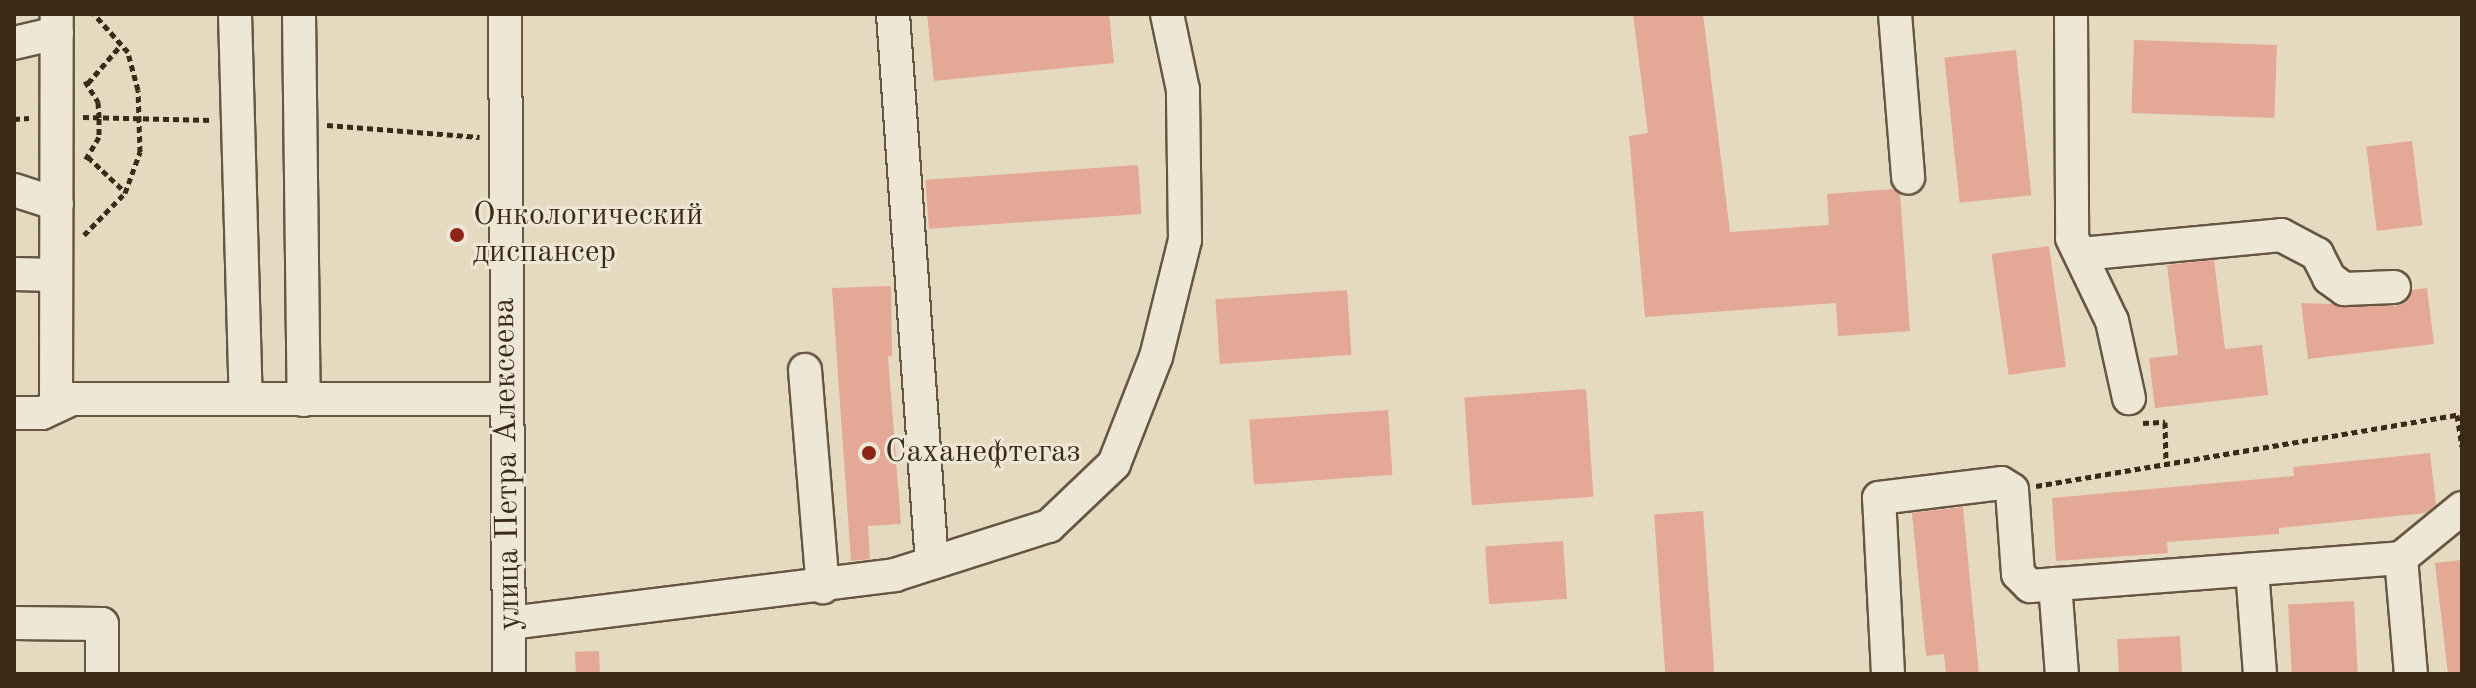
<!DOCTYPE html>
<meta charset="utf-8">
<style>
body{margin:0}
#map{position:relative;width:2476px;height:688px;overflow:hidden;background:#e5dac0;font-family:"Old Standard TT",serif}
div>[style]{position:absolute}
.building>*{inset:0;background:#e3a896;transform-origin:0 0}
.path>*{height:5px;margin-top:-2.5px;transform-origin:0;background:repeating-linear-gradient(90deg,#3c2a18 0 6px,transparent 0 10px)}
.roads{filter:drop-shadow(2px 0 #665642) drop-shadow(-2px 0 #665642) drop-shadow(0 2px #665642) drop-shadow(0 -2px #665642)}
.minor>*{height:32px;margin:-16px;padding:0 16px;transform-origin:16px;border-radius:16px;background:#eee7d6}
.dots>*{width:22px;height:22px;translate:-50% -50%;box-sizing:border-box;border:4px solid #eee7d6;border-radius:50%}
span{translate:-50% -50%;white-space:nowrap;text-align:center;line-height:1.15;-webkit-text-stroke:6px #eee7d6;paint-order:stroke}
.poi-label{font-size:32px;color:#3c2a18}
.left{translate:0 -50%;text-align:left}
.street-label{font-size:32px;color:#3c2a18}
.frame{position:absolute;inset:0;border:16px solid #3c2a18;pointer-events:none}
</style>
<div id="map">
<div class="building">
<i style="clip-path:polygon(927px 14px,1109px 14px,1114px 63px,934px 81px)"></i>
<i style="clip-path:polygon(1633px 14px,1703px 14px,1730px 232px,1829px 225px,1827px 194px,1893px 189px,1900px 194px,1910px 331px,1838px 336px,1836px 303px,1645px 317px,1629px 136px,1648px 133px)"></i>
<i style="left:2134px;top:40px;width:143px;height:73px;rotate:2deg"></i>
<i style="left:2016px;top:50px;width:146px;height:72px;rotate:84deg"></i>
<i style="left:2412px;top:141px;width:85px;height:46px;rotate:83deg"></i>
<i style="left:1138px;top:165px;width:49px;height:213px;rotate:86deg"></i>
<i style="left:2049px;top:246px;width:122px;height:58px;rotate:82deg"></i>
<i style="clip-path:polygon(2214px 260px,2225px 349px,2262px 345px,2268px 395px,2155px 408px,2149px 358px,2178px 355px,2167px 265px)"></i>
<i style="clip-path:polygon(891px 286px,892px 356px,888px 356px,901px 524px,868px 526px,870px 559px,851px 561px,832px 288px)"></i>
<i style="clip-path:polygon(2427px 288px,2434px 344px,2308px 359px,2301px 303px,2395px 306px,2405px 303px,2412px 290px)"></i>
<i style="left:1347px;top:290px;width:65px;height:132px;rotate:86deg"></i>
<i style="left:1586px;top:389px;width:108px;height:122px;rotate:86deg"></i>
<i style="left:1388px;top:410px;width:65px;height:139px;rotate:86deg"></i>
<i style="clip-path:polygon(2430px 453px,2436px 505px,2426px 513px,2279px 528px,2279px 534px,2167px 542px,2168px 553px,2056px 561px,2052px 498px,2294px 476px,2293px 467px)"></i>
<i style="clip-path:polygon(1963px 507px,1979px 674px,1946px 674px,1944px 654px,1926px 656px,1912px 513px)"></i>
<i style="left:1703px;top:511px;width:163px;height:49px;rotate:86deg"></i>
<i style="left:1563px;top:541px;width:58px;height:78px;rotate:86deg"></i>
<i style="clip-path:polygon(2462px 560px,2462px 674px,2448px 674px,2435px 563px)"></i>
<i style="left:2354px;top:601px;width:73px;height:66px;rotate:87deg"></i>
<i style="left:2180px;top:636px;width:38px;height:63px;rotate:87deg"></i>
<i style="left:599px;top:651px;width:23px;height:24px;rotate:88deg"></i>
</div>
<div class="path">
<i style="left:85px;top:81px;width:25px;rotate:58deg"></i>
<i style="left:98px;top:102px;width:16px;rotate:86deg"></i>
<i style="left:99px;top:118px;width:19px;rotate:90deg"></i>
<i style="left:99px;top:137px;width:26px;rotate:121deg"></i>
<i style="left:88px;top:83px;width:50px;rotate:-49deg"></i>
<i style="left:83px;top:117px;width:130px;rotate:1.3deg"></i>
<i style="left:14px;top:119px;width:15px;rotate:-4deg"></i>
<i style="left:327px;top:125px;width:153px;rotate:4.5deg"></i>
<i style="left:88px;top:157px;width:51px;rotate:43.4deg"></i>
<i style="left:84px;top:235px;width:59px;rotate:-45.7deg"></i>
<i style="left:125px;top:193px;width:44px;rotate:-69.9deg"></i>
<i style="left:140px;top:152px;width:62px;rotate:-91.8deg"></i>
<i style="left:138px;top:90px;width:39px;rotate:-105deg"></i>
<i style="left:128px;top:52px;width:51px;rotate:-131.8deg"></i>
<i style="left:2143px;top:423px;width:22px;rotate:-3deg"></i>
<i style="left:2165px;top:422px;width:41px;rotate:88.6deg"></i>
<i style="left:2036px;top:486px;width:427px;rotate:-9.6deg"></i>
<i style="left:2457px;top:415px;width:32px;rotate:81deg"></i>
</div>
<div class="roads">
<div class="minor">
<i style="left:235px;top:14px;width:384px;rotate:88.4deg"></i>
<i style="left:299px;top:14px;width:386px;rotate:89.3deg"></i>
<i style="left:505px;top:14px;width:660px;rotate:89.65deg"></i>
<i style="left:893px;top:14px;width:550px;rotate:85.94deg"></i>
<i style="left:1895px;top:14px;width:164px;rotate:85.4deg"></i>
<i style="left:2071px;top:14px;width:224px;rotate:89.7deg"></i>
<i style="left:2072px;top:238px;width:92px;rotate:64.3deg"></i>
<i style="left:2112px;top:321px;width:79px;rotate:77.6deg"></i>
<i style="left:14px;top:43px;width:44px;rotate:-13.1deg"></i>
<i style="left:14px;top:190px;width:45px;rotate:18deg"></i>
<i style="left:2081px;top:254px;width:201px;rotate:-5.4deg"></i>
<i style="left:2281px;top:235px;width:41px;rotate:27.8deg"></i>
<i style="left:2317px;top:254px;width:27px;rotate:63deg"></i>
<i style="left:2329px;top:278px;width:19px;rotate:36deg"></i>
<i style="left:2344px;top:289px;width:50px;rotate:-2.3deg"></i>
<i style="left:14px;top:274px;width:42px;rotate:1.4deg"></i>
<i style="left:805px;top:370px;width:218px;rotate:85.3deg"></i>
<i style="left:56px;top:406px;width:392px;rotate:-89.9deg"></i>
<i style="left:14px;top:413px;width:28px"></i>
<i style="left:42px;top:413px;width:33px;rotate:-25deg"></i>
<i style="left:72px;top:399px;width:433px"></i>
<i style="left:2401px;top:558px;width:79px;rotate:-39.3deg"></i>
<i style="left:2252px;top:570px;width:104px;rotate:85.6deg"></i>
<i style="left:2055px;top:584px;width:90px;rotate:85.6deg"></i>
<i style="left:14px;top:623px;width:88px;rotate:0.7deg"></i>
<i style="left:102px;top:624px;width:50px;rotate:90deg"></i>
<i style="left:511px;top:623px;width:387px;rotate:-7.1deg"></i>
<i style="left:895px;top:575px;width:162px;rotate:-17.7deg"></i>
<i style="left:1049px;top:526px;width:90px;rotate:-43.6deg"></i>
<i style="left:1114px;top:464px;width:115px;rotate:-68.6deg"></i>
<i style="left:1156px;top:357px;width:121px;rotate:-76.1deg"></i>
<i style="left:1185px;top:240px;width:150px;rotate:-90.8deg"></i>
<i style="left:1183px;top:90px;width:78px;rotate:-101.9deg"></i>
<i style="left:1888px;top:674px;width:176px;rotate:-92.9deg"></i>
<i style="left:1879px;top:498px;width:123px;rotate:-7deg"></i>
<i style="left:2001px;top:483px;width:13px;rotate:32deg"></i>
<i style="left:2012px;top:490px;width:84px;rotate:85.9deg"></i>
<i style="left:2018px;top:574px;width:17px;rotate:45deg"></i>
<i style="left:2030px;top:586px;width:372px;rotate:-4.3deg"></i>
<i style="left:2401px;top:558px;width:116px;rotate:85.1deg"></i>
</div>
</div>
<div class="dots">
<i style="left:457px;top:235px;background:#8f2418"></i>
<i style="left:869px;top:453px;background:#8f2418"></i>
</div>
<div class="poi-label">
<span class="left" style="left:473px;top:235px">Онкологический<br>диспансер</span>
<span class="left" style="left:885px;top:453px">Саханефтегаз</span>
</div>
<div class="street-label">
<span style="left:508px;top:464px;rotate:-91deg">улица Петра Алексеева</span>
</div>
<div class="frame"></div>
</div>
